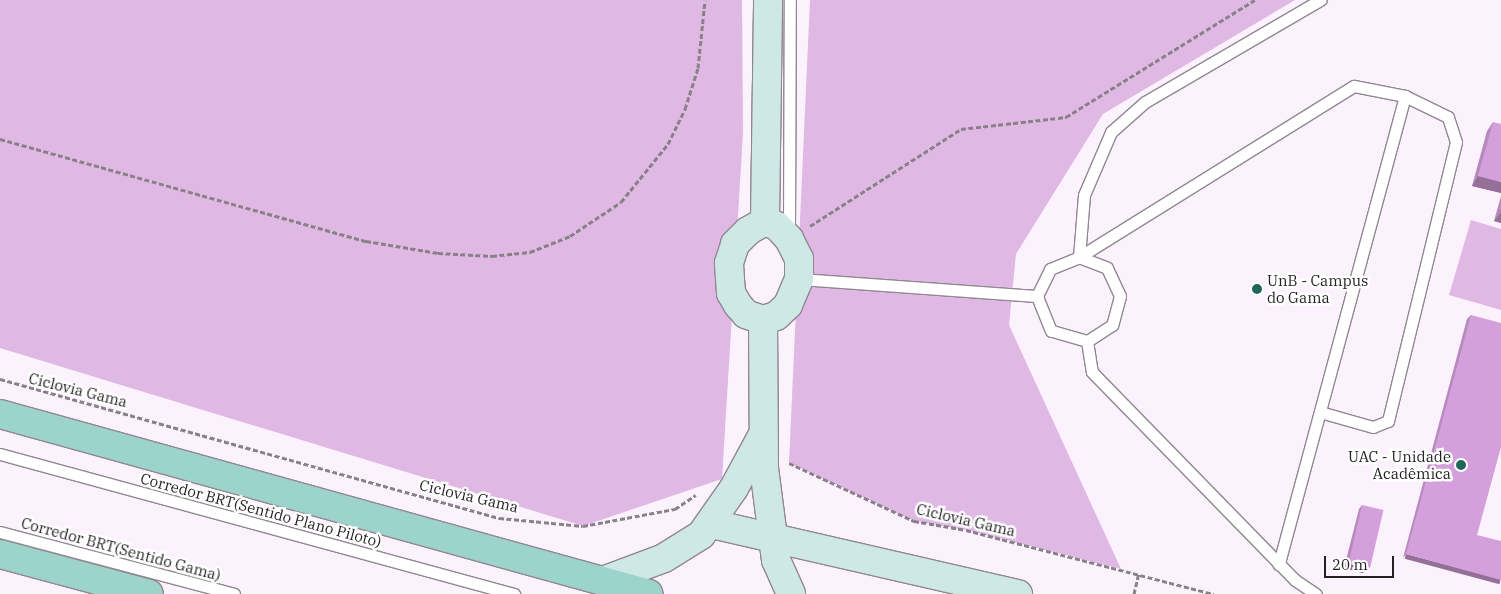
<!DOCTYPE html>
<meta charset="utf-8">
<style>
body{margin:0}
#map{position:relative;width:1501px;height:594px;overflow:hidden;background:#fcf2fd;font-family:"IBM Plex Serif",serif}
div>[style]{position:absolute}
.green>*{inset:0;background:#e0b8e4}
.path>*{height:3px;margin-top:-1.5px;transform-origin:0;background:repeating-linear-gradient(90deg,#888188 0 5px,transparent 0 7.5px)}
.roads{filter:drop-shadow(1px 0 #908791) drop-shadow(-1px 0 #908791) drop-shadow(0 1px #908791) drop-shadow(0 -1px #908791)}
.lane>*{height:11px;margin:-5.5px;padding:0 5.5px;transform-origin:5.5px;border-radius:5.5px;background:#fff}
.secondary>*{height:28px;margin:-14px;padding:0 14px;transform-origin:14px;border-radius:14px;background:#cee9e5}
.primary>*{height:28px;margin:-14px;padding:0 14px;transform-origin:14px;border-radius:14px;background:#9cd3ca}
.wall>*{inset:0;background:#b68abc}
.shaded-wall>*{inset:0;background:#947099;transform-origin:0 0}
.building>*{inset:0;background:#d4a0db;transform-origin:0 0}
.dots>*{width:14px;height:14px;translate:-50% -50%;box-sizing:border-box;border:2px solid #fff;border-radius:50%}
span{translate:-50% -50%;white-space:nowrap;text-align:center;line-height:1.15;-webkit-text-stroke:5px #fff;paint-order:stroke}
.poi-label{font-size:15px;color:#231f23}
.left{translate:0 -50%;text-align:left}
.right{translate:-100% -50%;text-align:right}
.street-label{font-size:15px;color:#231f23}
.scale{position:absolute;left:1324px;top:556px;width:70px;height:22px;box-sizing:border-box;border:2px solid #231f23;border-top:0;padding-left:6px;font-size:15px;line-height:18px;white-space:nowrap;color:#231f23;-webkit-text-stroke:4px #fff;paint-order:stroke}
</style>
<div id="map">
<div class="green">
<i style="clip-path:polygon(0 0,742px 0,743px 133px,722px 479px,583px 526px,0 348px)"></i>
<i style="clip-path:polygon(810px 0,1295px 0,1103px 114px,1016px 254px,1009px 325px,1121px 569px,966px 530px,914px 521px,789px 463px)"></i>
<i style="clip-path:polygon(1471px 220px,1501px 229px,1501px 310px,1449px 295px)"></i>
</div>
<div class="path">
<i style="left:0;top:139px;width:380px;rotate:15.6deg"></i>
<i style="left:366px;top:241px;width:73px;rotate:9.5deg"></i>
<i style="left:438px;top:253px;width:54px;rotate:3.2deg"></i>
<i style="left:492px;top:256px;width:38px;rotate:-6deg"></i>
<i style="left:530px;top:252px;width:43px;rotate:-21.8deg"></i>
<i style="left:570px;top:236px;width:61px;rotate:-33.7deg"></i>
<i style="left:621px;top:202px;width:75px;rotate:-51deg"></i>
<i style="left:668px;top:144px;width:39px;rotate:-64deg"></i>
<i style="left:685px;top:109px;width:43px;rotate:-72.4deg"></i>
<i style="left:698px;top:68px;width:68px;rotate:-84.1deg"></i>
<i style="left:810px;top:226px;width:179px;rotate:-32.7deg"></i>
<i style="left:961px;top:129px;width:106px;rotate:-6.5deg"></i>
<i style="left:1066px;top:117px;width:222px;rotate:-31.8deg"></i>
<i style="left:0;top:379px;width:518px;rotate:15.57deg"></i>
<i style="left:499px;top:518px;width:84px;rotate:5.4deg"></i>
<i style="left:583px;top:526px;width:94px;rotate:-10.5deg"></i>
<i style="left:675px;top:509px;width:25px;rotate:-34deg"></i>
<i style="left:789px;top:463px;width:138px;rotate:24.9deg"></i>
<i style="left:914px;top:521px;width:53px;rotate:9.8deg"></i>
<i style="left:966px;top:530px;width:256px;rotate:14.5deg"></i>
<i style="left:1134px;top:594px;width:22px;rotate:-77deg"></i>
</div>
<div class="roads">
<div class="lane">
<i style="left:789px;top:233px;width:233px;rotate:-89.8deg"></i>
<i style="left:1079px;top:257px;width:324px;rotate:-31.9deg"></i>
<i style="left:1354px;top:86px;width:52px;rotate:11.1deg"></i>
<i style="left:1405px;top:96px;width:485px;rotate:105.1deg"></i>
<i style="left:1079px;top:257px;width:62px;rotate:-85.4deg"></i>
<i style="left:1084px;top:195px;width:69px;rotate:-66.8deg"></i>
<i style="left:1111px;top:132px;width:45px;rotate:-41.4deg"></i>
<i style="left:1145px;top:102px;width:203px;rotate:-30.2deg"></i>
<i style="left:1079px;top:257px;width:30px;rotate:21deg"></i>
<i style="left:1107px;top:268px;width:31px;rotate:65deg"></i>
<i style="left:1120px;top:296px;width:30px;rotate:105deg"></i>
<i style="left:1112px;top:325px;width:30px;rotate:147deg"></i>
<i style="left:1087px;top:341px;width:37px;rotate:-164deg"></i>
<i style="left:1051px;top:331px;width:38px;rotate:-112deg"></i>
<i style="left:1037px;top:296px;width:30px;rotate:-64deg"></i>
<i style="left:1050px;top:269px;width:31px;rotate:-22deg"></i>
<i style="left:799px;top:279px;width:239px;rotate:4.1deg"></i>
<i style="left:1087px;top:341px;width:31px;rotate:81deg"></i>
<i style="left:1092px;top:372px;width:291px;rotate:45.7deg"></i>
<i style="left:1295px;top:580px;width:25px;rotate:34deg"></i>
<i style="left:1320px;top:412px;width:55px;rotate:15.8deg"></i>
<i style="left:1373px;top:427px;width:16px;rotate:-22deg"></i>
<i style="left:1388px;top:421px;width:287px;rotate:-76.3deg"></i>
<i style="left:1456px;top:142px;width:26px;rotate:-108deg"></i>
<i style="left:1448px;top:117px;width:48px;rotate:-154deg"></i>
<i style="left:0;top:454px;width:533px;rotate:15.24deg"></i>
<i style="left:0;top:532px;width:242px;rotate:14.8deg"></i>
</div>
<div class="secondary">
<i style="left:765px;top:221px;width:13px;rotate:23deg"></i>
<i style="left:777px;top:226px;width:18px;rotate:47deg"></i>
<i style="left:789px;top:239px;width:22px;rotate:63deg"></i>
<i style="left:799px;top:259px;width:20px;rotate:90deg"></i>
<i style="left:799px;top:279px;width:28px;rotate:113deg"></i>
<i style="left:788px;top:305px;width:16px;rotate:137deg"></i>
<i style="left:776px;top:316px;width:14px;rotate:163deg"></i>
<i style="left:763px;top:320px;width:18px;rotate:-161deg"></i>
<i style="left:746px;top:314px;width:12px;rotate:-132deg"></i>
<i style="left:738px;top:305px;width:14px;rotate:-120deg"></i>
<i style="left:731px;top:293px;width:30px;rotate:-94deg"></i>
<i style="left:729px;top:263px;width:20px;rotate:-72deg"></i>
<i style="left:735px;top:244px;width:18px;rotate:-45deg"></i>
<i style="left:748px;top:231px;width:20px;rotate:-30deg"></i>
<i style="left:765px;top:221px;width:221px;rotate:-89.2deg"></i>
<i style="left:763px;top:320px;width:148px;rotate:89.6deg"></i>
<i style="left:764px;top:468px;width:93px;rotate:82.6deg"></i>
<i style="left:776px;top:560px;width:37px;rotate:66deg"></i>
<i style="left:712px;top:524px;width:314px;rotate:12.9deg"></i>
<i style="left:605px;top:580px;width:63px;rotate:-20.4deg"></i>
<i style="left:664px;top:558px;width:44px;rotate:-31.9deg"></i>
<i style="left:701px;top:535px;width:57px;rotate:-54.9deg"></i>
<i style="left:734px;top:488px;width:59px;rotate:-61.7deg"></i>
</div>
<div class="primary">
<i style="left:0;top:414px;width:673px;rotate:15.5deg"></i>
<i style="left:0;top:554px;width:154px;rotate:15deg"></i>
</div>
</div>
<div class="wall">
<i style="clip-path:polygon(1493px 122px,1501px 193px,1472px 186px,1487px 131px)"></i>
<i style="clip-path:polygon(1501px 196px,1501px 223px,1494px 221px)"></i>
<i style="clip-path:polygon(1471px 315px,1501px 447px,1403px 558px,1467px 319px)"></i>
<i style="clip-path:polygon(1362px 505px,1363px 573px,1344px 568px,1359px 509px)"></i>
</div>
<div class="shaded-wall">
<i style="clip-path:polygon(1478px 176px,1501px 182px,1501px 193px,1472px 186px)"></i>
<i style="clip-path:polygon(1501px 212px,1501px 223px,1494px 221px)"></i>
<i style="left:1406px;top:554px;width:98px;height:5px;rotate:15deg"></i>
<i style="clip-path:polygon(1347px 563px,1367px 568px,1363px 573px,1344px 568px)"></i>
</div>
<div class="building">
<i style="clip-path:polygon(1493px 122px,1501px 124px,1501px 182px,1478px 176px)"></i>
<i style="clip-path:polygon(1471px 315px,1501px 323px,1501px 447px,1477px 535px,1501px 541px,1501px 580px,1406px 554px)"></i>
<i style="left:1362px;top:505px;width:22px;height:60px;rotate:13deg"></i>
</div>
<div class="dots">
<i style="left:1257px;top:289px;background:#1f675d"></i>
<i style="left:1461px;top:465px;background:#1f675d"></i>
</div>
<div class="poi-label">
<span class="left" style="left:1267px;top:289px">UnB - Campus<br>do Gama</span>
<span class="right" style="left:1451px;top:465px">UAC - Unidade<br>Acadêmica</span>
</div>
<div class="street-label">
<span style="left:78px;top:390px;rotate:14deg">Ciclovia Gama</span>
<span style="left:469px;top:496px;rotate:13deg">Ciclovia Gama</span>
<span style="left:261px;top:510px;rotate:15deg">Corredor BRT(Sentido Plano Piloto)</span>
<span style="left:966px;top:520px;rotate:13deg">Ciclovia Gama</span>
<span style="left:121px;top:549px;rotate:15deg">Corredor BRT(Sentido Gama)</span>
</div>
<div class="scale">20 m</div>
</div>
